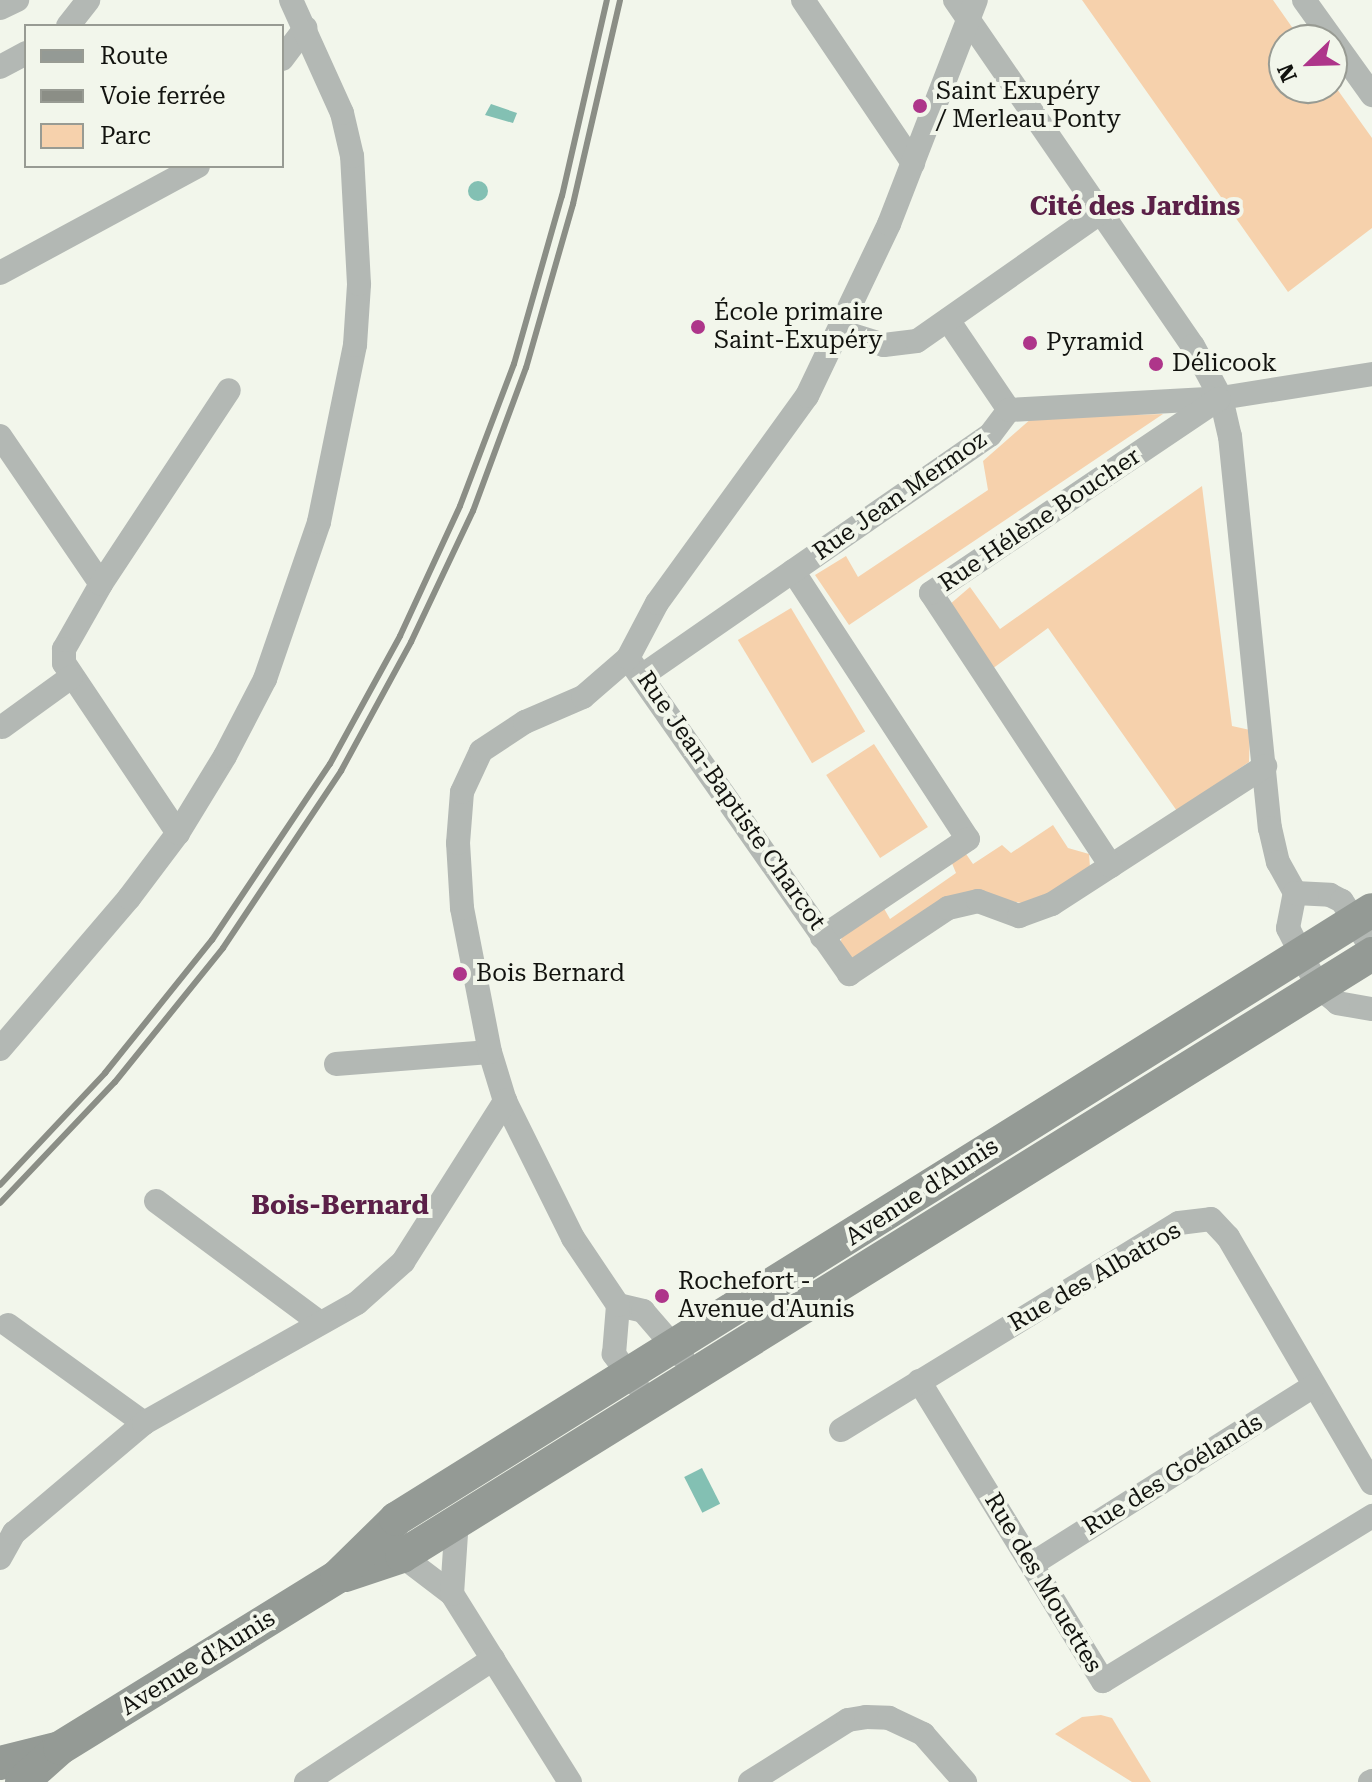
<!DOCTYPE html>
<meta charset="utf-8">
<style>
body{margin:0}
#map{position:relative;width:1372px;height:1782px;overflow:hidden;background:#f2f6eb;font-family:"Roboto Serif",serif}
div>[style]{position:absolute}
.green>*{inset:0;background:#f6d1ac;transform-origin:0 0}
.water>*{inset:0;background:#83c0b3;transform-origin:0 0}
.round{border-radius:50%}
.street>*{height:24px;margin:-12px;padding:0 12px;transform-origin:12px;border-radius:12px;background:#b3b8b4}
.secondary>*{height:34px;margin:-17px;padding:0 17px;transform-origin:17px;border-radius:17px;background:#949a95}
.rail>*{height:6px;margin:-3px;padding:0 3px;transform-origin:3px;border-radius:3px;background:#8b8e86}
.dots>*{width:22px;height:22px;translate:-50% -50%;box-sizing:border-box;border:4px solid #f2f6eb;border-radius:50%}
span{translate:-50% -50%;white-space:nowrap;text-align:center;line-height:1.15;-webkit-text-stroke:8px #f2f6eb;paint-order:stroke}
.poi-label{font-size:24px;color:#12130f}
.left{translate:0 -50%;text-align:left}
.street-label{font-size:24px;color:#12130f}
.neighbourhood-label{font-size:26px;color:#5b2048;font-weight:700}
.legend{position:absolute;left:24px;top:24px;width:260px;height:144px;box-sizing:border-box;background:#f2f6eb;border:2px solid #989b93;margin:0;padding:10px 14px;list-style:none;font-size:24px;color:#12130f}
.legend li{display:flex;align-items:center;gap:16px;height:40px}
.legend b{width:40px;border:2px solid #989b93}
.north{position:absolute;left:1268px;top:24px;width:80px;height:80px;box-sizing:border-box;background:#f2f6eb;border:2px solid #989b93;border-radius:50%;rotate:247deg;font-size:22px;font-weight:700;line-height:32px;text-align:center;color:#12130f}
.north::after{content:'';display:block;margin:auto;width:28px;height:36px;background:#ae358a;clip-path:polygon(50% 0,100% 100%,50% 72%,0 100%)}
</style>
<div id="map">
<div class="green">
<i style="clip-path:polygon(1082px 0,1273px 0,1301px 40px,1284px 40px,1284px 88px,1332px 88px,1332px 82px,1372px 138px,1372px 228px,1288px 292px)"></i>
<i style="clip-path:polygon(1163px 414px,849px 625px,815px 575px,846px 556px,858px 577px,988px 490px,983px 461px,1032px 418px)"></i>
<i style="clip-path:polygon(1202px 486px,1232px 726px,1250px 730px,1249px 762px,1177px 811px,1048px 628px,992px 669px,949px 605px,970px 587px,1000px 629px)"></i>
<i style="left:791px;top:608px;width:144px;height:62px;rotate:59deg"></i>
<i style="left:874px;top:744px;width:99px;height:57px;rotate:57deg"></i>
<i style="clip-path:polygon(1053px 825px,1068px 848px,1089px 854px,1090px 867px,1032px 905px,1000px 899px,853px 960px,840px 944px,843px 933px,882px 905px,890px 919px,956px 873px,951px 861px,964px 851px,973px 864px,1002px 845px,1011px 853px)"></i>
<i style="clip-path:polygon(1101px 1715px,1112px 1718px,1151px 1782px,1132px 1782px,1055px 1734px,1082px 1717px)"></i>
</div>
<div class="water">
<i style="clip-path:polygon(491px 104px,517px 113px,513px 123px,485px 115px)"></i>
<i class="round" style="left:468px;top:181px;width:20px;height:20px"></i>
<i style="left:702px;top:1468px;width:40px;height:20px;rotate:63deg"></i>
</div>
<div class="street">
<i style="left:803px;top:0;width:197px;rotate:56deg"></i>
<i style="left:955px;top:0;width:420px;rotate:55.5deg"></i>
<i style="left:1193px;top:346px;width:59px;rotate:61.7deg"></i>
<i style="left:1221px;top:398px;width:39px;rotate:77deg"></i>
<i style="left:1230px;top:436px;width:394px;rotate:84.2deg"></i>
<i style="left:1270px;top:828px;width:35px;rotate:77deg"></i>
<i style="left:1278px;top:862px;width:35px;rotate:61deg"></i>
<i style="left:1304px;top:0;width:117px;rotate:54.4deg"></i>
<i style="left:0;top:8px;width:19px;rotate:-25deg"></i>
<i style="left:68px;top:26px;width:33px;rotate:-52deg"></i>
<i style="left:282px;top:59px;width:39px;rotate:-53deg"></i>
<i style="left:0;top:67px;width:30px;rotate:-28deg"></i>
<i style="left:0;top:273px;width:225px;rotate:-28.4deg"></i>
<i style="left:948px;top:320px;width:109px;rotate:55.9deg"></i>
<i style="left:839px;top:331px;width:47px;rotate:17.3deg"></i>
<i style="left:884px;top:345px;width:33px;rotate:-7deg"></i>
<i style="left:917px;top:341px;width:225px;rotate:-35deg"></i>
<i style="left:0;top:436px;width:179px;rotate:55.7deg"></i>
<i style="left:101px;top:584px;width:75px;rotate:119.6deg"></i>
<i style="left:64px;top:649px;width:14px;rotate:90deg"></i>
<i style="left:64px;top:663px;width:205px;rotate:56.2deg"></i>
<i style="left:793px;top:571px;width:320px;rotate:56.9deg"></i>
<i style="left:968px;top:839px;width:176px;rotate:146.1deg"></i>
<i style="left:101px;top:584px;width:232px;rotate:-56.6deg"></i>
<i style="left:628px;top:658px;width:386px;rotate:55deg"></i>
<i style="left:849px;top:974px;width:119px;rotate:-33.7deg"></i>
<i style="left:948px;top:908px;width:31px;rotate:-13deg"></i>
<i style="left:978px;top:901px;width:44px;rotate:20.1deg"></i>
<i style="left:1019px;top:916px;width:35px;rotate:-20deg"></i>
<i style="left:1052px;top:904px;width:254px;rotate:-32.9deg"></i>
<i style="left:643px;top:675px;width:422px;rotate:-34.7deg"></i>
<i style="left:990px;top:435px;width:31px;rotate:-53deg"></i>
<i style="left:1009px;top:410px;width:212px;rotate:-3.2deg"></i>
<i style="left:1221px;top:398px;width:153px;rotate:-9deg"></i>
<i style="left:2px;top:727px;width:85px;rotate:-35.9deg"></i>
<i style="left:1111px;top:866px;width:327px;rotate:-123.4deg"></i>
<i style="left:931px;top:593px;width:347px;rotate:-34deg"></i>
<i style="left:1371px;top:1009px;width:34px;rotate:-170deg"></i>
<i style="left:1338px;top:1003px;width:26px;rotate:-141deg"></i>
<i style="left:1318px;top:987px;width:66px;rotate:-117deg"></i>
<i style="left:1288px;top:928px;width:36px;rotate:-79deg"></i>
<i style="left:1295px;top:893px;width:35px;rotate:3deg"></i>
<i style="left:1330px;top:895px;width:13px;rotate:27deg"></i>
<i style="left:1342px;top:901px;width:57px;rotate:58deg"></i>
<i style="left:0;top:1049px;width:199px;rotate:-49.5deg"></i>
<i style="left:129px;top:898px;width:81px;rotate:-53deg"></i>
<i style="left:178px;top:833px;width:90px;rotate:-58.6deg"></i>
<i style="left:225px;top:756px;width:87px;rotate:-62.5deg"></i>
<i style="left:265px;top:679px;width:166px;rotate:-71deg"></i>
<i style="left:319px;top:522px;width:181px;rotate:-78.5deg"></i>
<i style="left:355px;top:345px;width:61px;rotate:-86.2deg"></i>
<i style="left:359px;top:284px;width:128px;rotate:-93.1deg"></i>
<i style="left:352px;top:156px;width:44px;rotate:-103.1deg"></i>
<i style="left:342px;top:113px;width:124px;rotate:-114.3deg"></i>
<i style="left:336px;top:1064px;width:154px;rotate:-4.5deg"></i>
<i style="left:156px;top:1201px;width:204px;rotate:36.6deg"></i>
<i style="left:618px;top:1305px;width:26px;rotate:13deg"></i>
<i style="left:643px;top:1311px;width:60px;rotate:49.1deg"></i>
<i style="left:8px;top:1325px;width:168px;rotate:35.8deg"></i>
<i style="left:919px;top:1381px;width:352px;rotate:58.5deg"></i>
<i style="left:1103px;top:1681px;width:316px;rotate:-31.5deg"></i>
<i style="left:637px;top:1385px;width:39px;rotate:-127deg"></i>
<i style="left:614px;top:1354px;width:49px;rotate:-85.3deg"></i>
<i style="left:618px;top:1305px;width:81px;rotate:-123.9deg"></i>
<i style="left:573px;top:1238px;width:153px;rotate:-116.4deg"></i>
<i style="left:505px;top:1101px;width:51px;rotate:-107deg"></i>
<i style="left:490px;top:1052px;width:147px;rotate:-101deg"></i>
<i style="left:462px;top:908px;width:65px;rotate:-93.5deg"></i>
<i style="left:458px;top:843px;width:51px;rotate:-85.5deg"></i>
<i style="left:462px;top:792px;width:45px;rotate:-65.1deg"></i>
<i style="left:481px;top:751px;width:53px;rotate:-33.4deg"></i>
<i style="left:525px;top:722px;width:63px;rotate:-23.3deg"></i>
<i style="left:583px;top:697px;width:60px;rotate:-40.9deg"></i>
<i style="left:628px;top:658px;width:62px;rotate:-62.2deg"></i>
<i style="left:657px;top:603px;width:256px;rotate:-54.1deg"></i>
<i style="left:807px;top:396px;width:191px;rotate:-64.5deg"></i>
<i style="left:889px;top:224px;width:240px;rotate:-68.8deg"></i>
<i style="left:841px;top:1430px;width:396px;rotate:-31.5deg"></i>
<i style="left:1179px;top:1223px;width:32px;rotate:-7deg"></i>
<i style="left:1211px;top:1219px;width:25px;rotate:47deg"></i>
<i style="left:1228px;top:1237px;width:285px;rotate:59.7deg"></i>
<i style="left:400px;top:1542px;width:14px;rotate:82deg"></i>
<i style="left:402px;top:1556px;width:63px;rotate:37.2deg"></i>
<i style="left:452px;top:1594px;width:222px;rotate:57.9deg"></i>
<i style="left:0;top:1558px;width:29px;rotate:-61deg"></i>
<i style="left:14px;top:1533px;width:170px;rotate:-40.2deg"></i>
<i style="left:144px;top:1423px;width:244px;rotate:-29.4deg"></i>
<i style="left:357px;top:1303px;width:62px;rotate:-41.7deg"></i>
<i style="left:403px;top:1262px;width:191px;rotate:-57.6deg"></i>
<i style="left:1032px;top:1564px;width:333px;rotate:-32.3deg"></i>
<i style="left:452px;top:1594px;width:75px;rotate:-86.2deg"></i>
<i style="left:306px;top:1782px;width:224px;rotate:-33.3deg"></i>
<i style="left:750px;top:1782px;width:116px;rotate:-32.3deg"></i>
<i style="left:848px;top:1720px;width:18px;rotate:-9deg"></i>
<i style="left:866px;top:1717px;width:23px;rotate:2deg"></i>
<i style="left:889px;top:1718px;width:38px;rotate:25deg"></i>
<i style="left:923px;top:1734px;width:64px;rotate:48.8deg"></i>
<i style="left:1370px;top:1782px;width:2px;rotate:-27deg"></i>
</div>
<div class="secondary">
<i style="left:345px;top:1575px;width:60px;rotate:-18.4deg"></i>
<i style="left:402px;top:1556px;width:1142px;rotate:-31.82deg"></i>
<i style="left:0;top:1763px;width:58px;rotate:-14deg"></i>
<i style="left:22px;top:1782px;width:51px;rotate:-41.8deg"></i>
<i style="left:60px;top:1748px;width:326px;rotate:-31.7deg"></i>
<i style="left:337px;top:1577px;width:83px;rotate:-44.5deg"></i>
<i style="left:396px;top:1519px;width:1150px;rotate:-31.96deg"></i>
</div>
<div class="rail">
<i style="left:0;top:1185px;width:154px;rotate:-46.8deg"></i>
<i style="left:105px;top:1073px;width:171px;rotate:-51.2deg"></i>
<i style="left:212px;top:940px;width:212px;rotate:-56.2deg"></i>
<i style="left:330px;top:764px;width:146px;rotate:-61.3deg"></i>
<i style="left:400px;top:636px;width:143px;rotate:-65.2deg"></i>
<i style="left:460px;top:506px;width:152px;rotate:-69.2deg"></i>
<i style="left:514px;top:364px;width:175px;rotate:-74.1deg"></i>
<i style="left:562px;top:196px;width:201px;rotate:-77.1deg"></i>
<i style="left:0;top:1203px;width:167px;rotate:-46.5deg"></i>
<i style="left:115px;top:1082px;width:172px;rotate:-51.1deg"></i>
<i style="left:223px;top:948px;width:213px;rotate:-56.3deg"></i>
<i style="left:341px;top:771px;width:147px;rotate:-61.5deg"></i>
<i style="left:411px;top:642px;width:145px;rotate:-64.7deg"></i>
<i style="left:473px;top:511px;width:153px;rotate:-69.7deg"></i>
<i style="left:526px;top:368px;width:171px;rotate:-74deg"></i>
<i style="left:573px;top:204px;width:209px;rotate:-77deg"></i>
</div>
<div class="dots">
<i style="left:920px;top:106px;background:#ae358a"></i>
<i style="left:698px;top:327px;background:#ae358a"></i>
<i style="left:1030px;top:343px;background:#ae358a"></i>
<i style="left:1156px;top:364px;background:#ae358a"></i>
<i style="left:460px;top:974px;background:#ae358a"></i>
<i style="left:662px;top:1296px;background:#ae358a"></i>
</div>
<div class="poi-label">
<span class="left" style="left:936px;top:106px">Saint Exupéry<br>/ Merleau Ponty</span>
<span class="left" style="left:714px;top:327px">École primaire<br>Saint-Exupéry</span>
<span class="left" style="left:1046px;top:343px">Pyramid</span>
<span class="left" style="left:1172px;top:364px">Délicook</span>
<span class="left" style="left:476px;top:974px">Bois Bernard</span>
<span class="left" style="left:678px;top:1296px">Rochefort -<br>Avenue d'Aunis</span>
</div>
<div class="street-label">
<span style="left:900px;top:496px;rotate:-35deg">Rue Jean Mermoz</span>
<span style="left:1040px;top:520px;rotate:-34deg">Rue Hélène Boucher</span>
<span style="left:731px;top:801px;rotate:55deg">Rue Jean-Baptiste Charcot</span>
<span style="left:922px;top:1192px;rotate:-33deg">Avenue d'Aunis</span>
<span style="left:1095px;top:1277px;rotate:-30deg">Rue des Albatros</span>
<span style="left:1173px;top:1475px;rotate:-32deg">Rue des Goélands</span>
<span style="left:1043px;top:1583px;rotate:59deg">Rue des Mouettes</span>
<span style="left:198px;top:1663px;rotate:-32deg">Avenue d'Aunis</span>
</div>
<div class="neighbourhood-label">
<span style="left:1135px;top:207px">Cité des Jardins</span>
<span style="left:340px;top:1206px">Bois-Bernard</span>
</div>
<ul class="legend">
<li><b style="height:10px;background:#949a95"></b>Route</li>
<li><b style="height:10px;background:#8b8e86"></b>Voie ferrée</li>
<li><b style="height:22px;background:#f6d1ac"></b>Parc</li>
</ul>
<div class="north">N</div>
</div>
